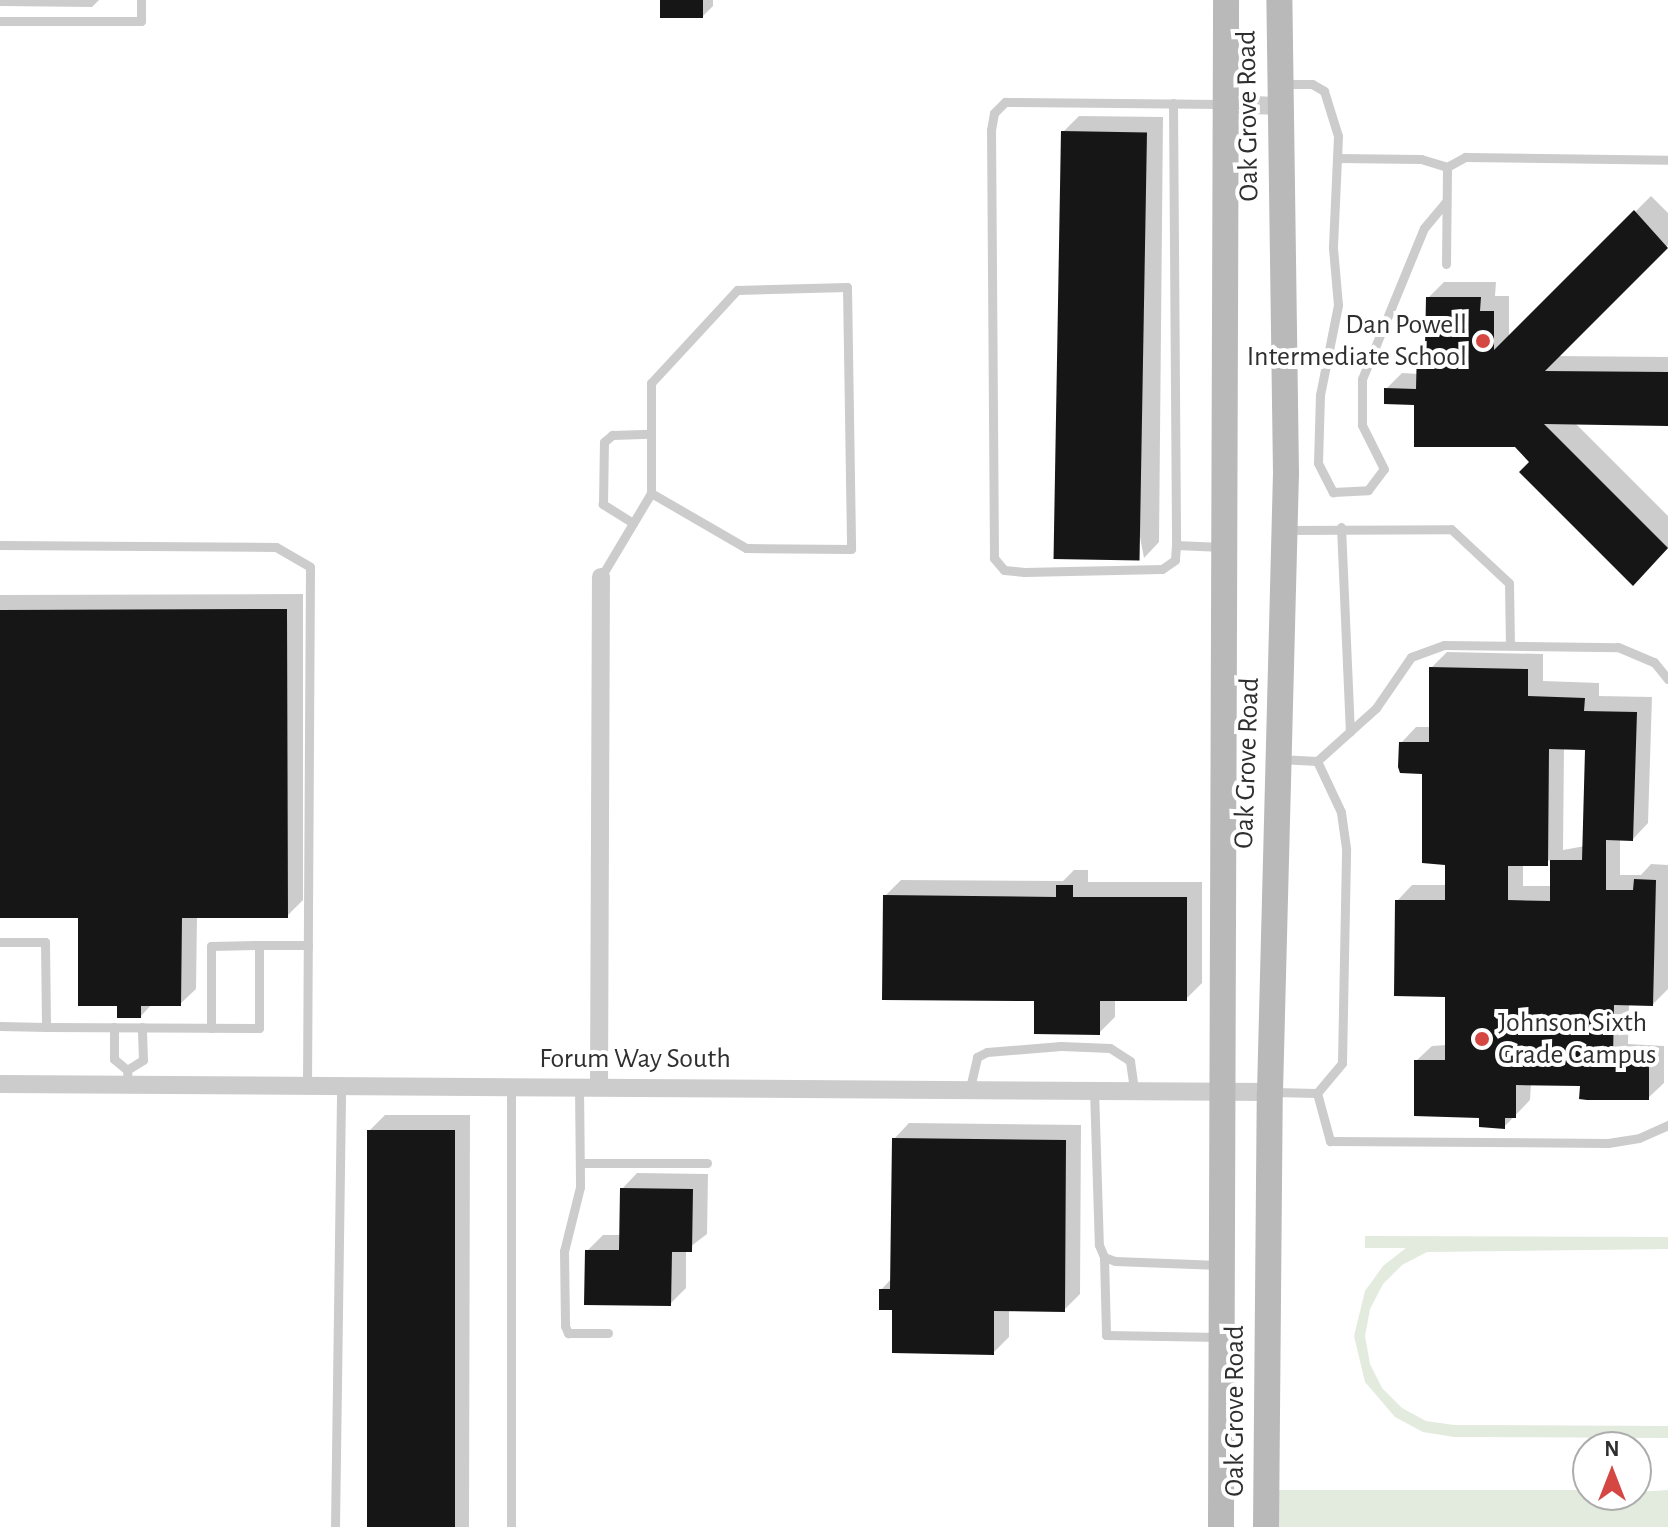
<!DOCTYPE html>
<style>
body{margin:0}
#map{position:relative;width:1668px;height:1527px;overflow:hidden;background:#fff;font-family:"Alegreya Sans",sans-serif}
div>[style]{position:absolute}
.green>*{inset:0;background:#e3eade}
.shadow>*{inset:0;background:#0003}
.building>*{inset:0;background:#161616;transform-origin:0 0}
.lane>*{height:9px;margin:-4.5px;padding:0 4.5px;transform-origin:4.5px;border-radius:4.5px;background:#ccc}
.street>*{height:18px;margin:-9px;padding:0 9px;transform-origin:9px;border-radius:9px;background:#ccc}
.secondary>*{height:26px;margin:-13px;padding:0 13px;transform-origin:13px;border-radius:13px;background:#b9b9b9}
.dots>*{width:22px;height:22px;translate:-50% -50%;box-sizing:border-box;border:4px solid #fff;border-radius:50%}
span{translate:-50% -50%;white-space:nowrap;text-align:center;line-height:1.15;-webkit-text-stroke:8px #fff;paint-order:stroke}
.street-label{font-size:28px;color:#2f2f2f}
.poi-label{font-size:28px;color:#2f2f2f}
.right{translate:-100% -50%;text-align:right}
.left{translate:0 -50%;text-align:left}
.north{position:absolute;left:1572px;top:1431px;width:80px;height:80px;box-sizing:border-box;background:#fff;border:2px solid #acacac;border-radius:50%;rotate:0deg;font-size:22px;font-weight:700;line-height:32px;text-align:center;color:#2f2f2f}
.north::after{content:'';display:block;margin:auto;width:28px;height:36px;background:#d44742;clip-path:polygon(50% 0,100% 100%,50% 72%,0 100%)}
</style>
<div id="map">
<div class="green">
<i style="clip-path:polygon(1365px 1236px,1668px 1237px,1668px 1249px,1427px 1252px,1402px 1265px,1383px 1284px,1370px 1309px,1365px 1336px,1370px 1364px,1382px 1388px,1402px 1408px,1426px 1421px,1454px 1425px,1668px 1426px,1668px 1438px,1454px 1437px,1423px 1432px,1395px 1417px,1365px 1382px,1354px 1336px,1365px 1291px,1383px 1266px,1406px 1248px,1365px 1248px)"></i>
<i style="clip-path:polygon(1271px 1490px,1588px 1490px,1588px 1495px,1668px 1490px,1668px 1527px,1272px 1527px)"></i>
</div>
<div class="shadow">
<i style="clip-path:polygon(0 0,99px 0,92px 7px,0 6px)"></i>
<i style="clip-path:polygon(662px 0,713px 0,713px 6px,701px 18px)"></i>
<i style="clip-path:polygon(1079px 116px,1163px 117px,1159px 542px,1144px 558px,1063px 132px)"></i>
<i style="clip-path:polygon(1651px 196px,1668px 213px,1668px 245px,1557px 356px,1668px 357px,1668px 424px,1574px 422px,1668px 516px,1668px 548px,1633px 584px,1516px 445px,1386px 389px,1402px 373px,1419px 374px,1419px 348px,1427px 340px,1428px 298px,1444px 282px,1496px 282px,1495px 296px,1509px 296px,1509px 338px)"></i>
<i style="clip-path:polygon(303px 594px,303px 900px,287px 916px,197px 916px,196px 989px,180px 1004px,152px 1004px,141px 1016px,119px 1004px,80px 916px,0 916px,0 595px)"></i>
<i style="clip-path:polygon(evenodd,1447px 652px,1543px 654px,1543px 681px,1599px 683px,1599px 696px,1652px 697px,1648px 823px,1633px 839px,1620px 839px,1620px 875px,1641px 875px,1651px 864px,1668px 865px,1668px 989px,1653px 1004px,1629px 1003px,1628px 1044px,1664px 1046px,1664px 1083px,1648px 1098px,1582px 1084px,1531px 1083px,1530px 1100px,1504px 1127px,1481px 1116px,1416px 1061px,1432px 1046px,1447px 1045px,1447px 996px,1397px 901px,1412px 885px,1447px 885px,1447px 863px,1424px 773px,1401px 743px,1416px 727px,1431px 727px,1431px 668px,1447px 652px,1564px 748px,1587px 748px,1585px 846px,1563px 850px,1564px 748px,1447px 652px,1552px 860px,1552px 886px,1523px 886px,1523px 864px,1552px 860px)"></i>
<i style="clip-path:polygon(1074px 870px,1088px 870px,1088px 882px,1202px 882px,1202px 983px,1186px 999px,1115px 999px,1115px 1017px,1099px 1033px,1036px 999px,885px 896px,901px 880px,1063px 881px)"></i>
<i style="clip-path:polygon(385px 1115px,470px 1115px,469px 1527px,368px 1527px,369px 1131px)"></i>
<i style="clip-path:polygon(909px 1123px,1081px 1125px,1080px 1294px,1064px 1310px,1009px 1309px,1009px 1337px,993px 1353px,894px 1308px,881px 1290px,892px 1278px,894px 1139px)"></i>
<i style="clip-path:polygon(637px 1173px,708px 1174px,707px 1234px,686px 1250px,686px 1288px,670px 1304px,587px 1251px,603px 1235px,621px 1235px,622px 1189px)"></i>
</div>
<div class="building">
<i style="left:660px;top:0;width:43px;height:18px"></i>
<i style="left:1061px;top:131px;width:86px;height:428px;rotate:1deg"></i>
<i style="clip-path:polygon(1634px 210px,1668px 248px,1545px 371px,1668px 372px,1668px 426px,1544px 424px,1668px 548px,1633px 586px,1519px 472px,1529px 462px,1515px 447px,1414px 447px,1414px 405px,1384px 404px,1384px 388px,1416px 389px,1417px 347px,1425px 347px,1426px 297px,1481px 297px,1480px 311px,1494px 311px,1494px 350px)"></i>
<i style="clip-path:polygon(287px 609px,288px 918px,182px 918px,181px 1006px,141px 1006px,141px 1018px,117px 1018px,117px 1006px,78px 1006px,78px 918px,0 918px,0 610px)"></i>
<i style="clip-path:polygon(evenodd,1429px 667px,1528px 669px,1528px 696px,1585px 698px,1584px 711px,1637px 712px,1633px 841px,1606px 840px,1606px 890px,1633px 890px,1634px 879px,1656px 880px,1653px 1006px,1614px 1005px,1613px 1059px,1649px 1061px,1649px 1100px,1587px 1100px,1579px 1099px,1580px 1086px,1516px 1085px,1516px 1118px,1505px 1118px,1505px 1129px,1479px 1127px,1479px 1118px,1414px 1116px,1414px 1060px,1445px 1060px,1445px 997px,1394px 996px,1395px 900px,1445px 900px,1445px 865px,1422px 863px,1422px 774px,1400px 773px,1398px 767px,1399px 742px,1429px 742px,1429px 667px,1549px 749px,1585px 750px,1582px 860px,1550px 860px,1550px 901px,1508px 900px,1508px 866px,1548px 866px,1549px 749px)"></i>
<i style="clip-path:polygon(1056px 885px,1073px 885px,1073px 897px,1187px 897px,1187px 1001px,1100px 1001px,1100px 1035px,1034px 1034px,1034px 1001px,882px 1000px,883px 895px,1056px 897px)"></i>
<i style="left:367px;top:1130px;width:88px;height:397px"></i>
<i style="clip-path:polygon(892px 1138px,1066px 1140px,1065px 1312px,994px 1311px,994px 1355px,892px 1353px,892px 1310px,879px 1310px,879px 1289px,890px 1289px)"></i>
<i style="clip-path:polygon(620px 1188px,693px 1189px,692px 1252px,672px 1252px,671px 1306px,584px 1305px,585px 1250px,619px 1250px)"></i>
</div>
<div class="lane">
<i style="left:0;top:21px;width:141px"></i>
<i style="left:141px;top:21px;width:21px;rotate:-90deg"></i>
<i style="left:1282px;top:84px;width:30px"></i>
<i style="left:1312px;top:84px;width:14px;rotate:30deg"></i>
<i style="left:1324px;top:91px;width:47px;rotate:72.7deg"></i>
<i style="left:1338px;top:136px;width:112px;rotate:92.6deg"></i>
<i style="left:1333px;top:248px;width:57px;rotate:85deg"></i>
<i style="left:1338px;top:305px;width:92px;rotate:101.3deg"></i>
<i style="left:1320px;top:395px;width:68px;rotate:91.7deg"></i>
<i style="left:1318px;top:463px;width:33px;rotate:63deg"></i>
<i style="left:1333px;top:492px;width:35px;rotate:-3deg"></i>
<i style="left:1368px;top:490px;width:26px;rotate:-53deg"></i>
<i style="left:1384px;top:469px;width:49px;rotate:-116.6deg"></i>
<i style="left:1362px;top:425px;width:46px;rotate:-90deg"></i>
<i style="left:1362px;top:379px;width:163px;rotate:-67.7deg"></i>
<i style="left:1424px;top:228px;width:34px;rotate:-50deg"></i>
<i style="left:1173px;top:103px;width:442px;rotate:89.6deg"></i>
<i style="left:1337px;top:158px;width:84px;rotate:0.7deg"></i>
<i style="left:1421px;top:159px;width:27px;rotate:17deg"></i>
<i style="left:1447px;top:167px;width:21px;rotate:-29deg"></i>
<i style="left:1465px;top:157px;width:203px;rotate:0.8deg"></i>
<i style="left:1446px;top:264px;width:97px;rotate:-89.4deg"></i>
<i style="left:633px;top:523px;width:36px;rotate:-148deg"></i>
<i style="left:603px;top:504px;width:62px;rotate:-89.1deg"></i>
<i style="left:604px;top:442px;width:11px;rotate:-41deg"></i>
<i style="left:612px;top:435px;width:38px;rotate:-2deg"></i>
<i style="left:1341px;top:527px;width:205px;rotate:87.5deg"></i>
<i style="left:1287px;top:530px;width:164px;rotate:-0.3deg"></i>
<i style="left:1451px;top:529px;width:79px;rotate:43deg"></i>
<i style="left:1509px;top:583px;width:62px;rotate:89.1deg"></i>
<i style="left:0;top:545px;width:276px;rotate:0.4deg"></i>
<i style="left:276px;top:547px;width:39px;rotate:30deg"></i>
<i style="left:310px;top:567px;width:518px;rotate:90.33deg"></i>
<i style="left:1222px;top:547px;width:46px;rotate:-177.5deg"></i>
<i style="left:1176px;top:545px;width:15px;rotate:94deg"></i>
<i style="left:1175px;top:560px;width:16px;rotate:145deg"></i>
<i style="left:1162px;top:569px;width:138px;rotate:178.8deg"></i>
<i style="left:1024px;top:572px;width:20px;rotate:-174deg"></i>
<i style="left:1004px;top:570px;width:16px;rotate:-130deg"></i>
<i style="left:994px;top:558px;width:428px;rotate:-90.4deg"></i>
<i style="left:991px;top:130px;width:17px;rotate:-80deg"></i>
<i style="left:994px;top:113px;width:16px;rotate:-45deg"></i>
<i style="left:1005px;top:102px;width:217px;rotate:0.5deg"></i>
<i style="left:601px;top:577px;width:98px;rotate:-59.2deg"></i>
<i style="left:651px;top:493px;width:110px;rotate:-90deg"></i>
<i style="left:651px;top:383px;width:127px;rotate:-47.2deg"></i>
<i style="left:737px;top:290px;width:110px;rotate:-1.6deg"></i>
<i style="left:847px;top:287px;width:262px;rotate:89.1deg"></i>
<i style="left:851px;top:549px;width:105px;rotate:-179.5deg"></i>
<i style="left:746px;top:548px;width:110px;rotate:-149.9deg"></i>
<i style="left:1317px;top:761px;width:79px;rotate:-41.9deg"></i>
<i style="left:1376px;top:708px;width:62px;rotate:-55.5deg"></i>
<i style="left:1411px;top:657px;width:35px;rotate:-20deg"></i>
<i style="left:1444px;top:645px;width:174px;rotate:0.7deg"></i>
<i style="left:1618px;top:647px;width:39px;rotate:23deg"></i>
<i style="left:1654px;top:662px;width:22px;rotate:51deg"></i>
<i style="left:0;top:942px;width:45px"></i>
<i style="left:45px;top:942px;width:85px;rotate:89.3deg"></i>
<i style="left:46px;top:1027px;width:213px;rotate:0.3deg"></i>
<i style="left:259px;top:1028px;width:83px;rotate:-90deg"></i>
<i style="left:259px;top:945px;width:49px"></i>
<i style="left:0;top:1026px;width:46px;rotate:1.2deg"></i>
<i style="left:114px;top:1027px;width:32px;rotate:90deg"></i>
<i style="left:114px;top:1059px;width:17px;rotate:40deg"></i>
<i style="left:127px;top:1070px;width:14px;rotate:86deg"></i>
<i style="left:211px;top:1028px;width:82px;rotate:-90deg"></i>
<i style="left:211px;top:946px;width:48px;rotate:-1.2deg"></i>
<i style="left:127px;top:1070px;width:19px;rotate:-32deg"></i>
<i style="left:143px;top:1060px;width:33px;rotate:-92deg"></i>
<i style="left:579px;top:1087px;width:100px;rotate:89.4deg"></i>
<i style="left:580px;top:1187px;width:66px;rotate:104deg"></i>
<i style="left:564px;top:1251px;width:75px;rotate:89.2deg"></i>
<i style="left:565px;top:1326px;width:8px;rotate:67deg"></i>
<i style="left:568px;top:1333px;width:40px"></i>
<i style="left:970px;top:1088px;width:32px;rotate:-77deg"></i>
<i style="left:977px;top:1057px;width:11px;rotate:-27deg"></i>
<i style="left:987px;top:1052px;width:74px;rotate:-4.6deg"></i>
<i style="left:1061px;top:1046px;width:49px;rotate:2.3deg"></i>
<i style="left:1110px;top:1048px;width:24px;rotate:33deg"></i>
<i style="left:1130px;top:1061px;width:28px;rotate:82deg"></i>
<i style="left:1094px;top:1089px;width:156px;rotate:88.2deg"></i>
<i style="left:1099px;top:1245px;width:13px;rotate:67deg"></i>
<i style="left:1104px;top:1257px;width:12px;rotate:20deg"></i>
<i style="left:1115px;top:1261px;width:104px;rotate:2.2deg"></i>
<i style="left:1273px;top:1092px;width:44px;rotate:1.3deg"></i>
<i style="left:1317px;top:1093px;width:39px;rotate:-50deg"></i>
<i style="left:1342px;top:1063px;width:215px;rotate:-88.9deg"></i>
<i style="left:1346px;top:848px;width:36px;rotate:-98deg"></i>
<i style="left:1341px;top:812px;width:56px;rotate:-115.2deg"></i>
<i style="left:1317px;top:761px;width:38px;rotate:-177deg"></i>
<i style="left:1317px;top:1093px;width:50px;rotate:74.8deg"></i>
<i style="left:1330px;top:1141px;width:278px;rotate:0.4deg"></i>
<i style="left:1608px;top:1143px;width:31px;rotate:-9deg"></i>
<i style="left:1639px;top:1138px;width:32px;rotate:-24deg"></i>
<i style="left:581px;top:1163px;width:126px"></i>
<i style="left:1104px;top:1257px;width:78px;rotate:88.5deg"></i>
<i style="left:1106px;top:1335px;width:114px;rotate:1deg"></i>
<i style="left:335px;top:1527px;width:442px;rotate:-89.2deg"></i>
<i style="left:511px;top:1527px;width:440px;rotate:-90deg"></i>
</div>
<div class="street">
<i style="left:1226px;top:104px;width:53px;rotate:2.2deg"></i>
<i style="left:0;top:1084px;width:1270px;rotate:0.36deg"></i>
<i style="left:599px;top:1087px;width:510px;rotate:-89.78deg"></i>
</div>
<div class="secondary">
<i style="left:1221px;top:1527px;width:1527px;rotate:-89.81deg"></i>
<i style="left:1266px;top:1527px;width:435px;rotate:-89.5deg"></i>
<i style="left:1270px;top:1092px;width:618px;rotate:-88.52deg"></i>
<i style="left:1286px;top:474px;width:474px;rotate:-90.8deg"></i>
</div>
<div class="dots">
<i style="left:1483px;top:341px;background:#d44742"></i>
<i style="left:1482px;top:1039px;background:#d44742"></i>
</div>
<div class="street-label">
<span style="left:1248px;top:116px;rotate:-91deg">Oak Grove Road</span>
<span style="left:1247px;top:763px;rotate:-88deg">Oak Grove Road</span>
<span style="left:635px;top:1059px">Forum Way South</span>
<span style="left:1235px;top:1411px;rotate:-90deg">Oak Grove Road</span>
</div>
<div class="poi-label">
<span class="right" style="left:1467px;top:341px">Dan Powell<br>Intermediate School</span>
<span class="left" style="left:1498px;top:1039px">Johnson Sixth<br>Grade Campus</span>
</div>
<div class="north">N</div>
</div>
